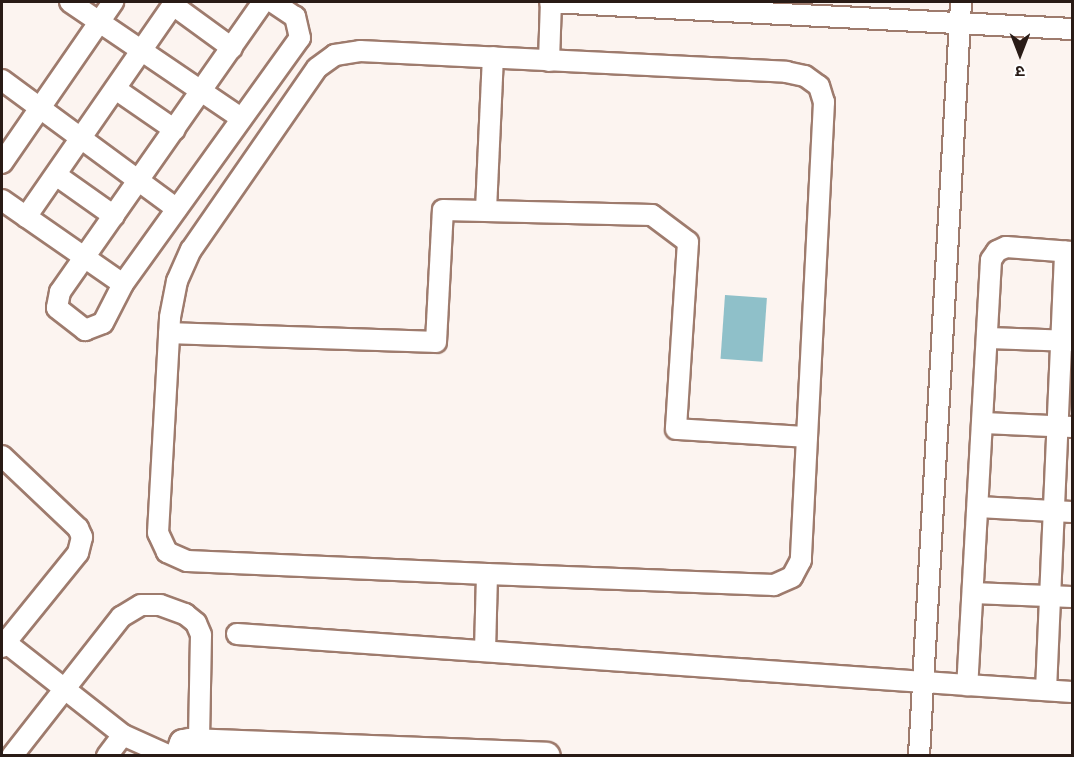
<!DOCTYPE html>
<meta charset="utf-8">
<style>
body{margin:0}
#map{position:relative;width:1074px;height:757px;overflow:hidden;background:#fcf4f0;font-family:"Exo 2","Noto Sans Devanagari",sans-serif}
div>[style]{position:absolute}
.water>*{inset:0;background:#8fc0c9;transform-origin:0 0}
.roads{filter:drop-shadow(2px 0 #9e7b6d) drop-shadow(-2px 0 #9e7b6d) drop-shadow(0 2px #9e7b6d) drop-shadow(0 -2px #9e7b6d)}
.street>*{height:20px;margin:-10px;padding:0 10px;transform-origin:10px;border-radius:10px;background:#fff}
.secondary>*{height:27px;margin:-13.5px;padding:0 13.5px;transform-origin:13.5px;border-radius:13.5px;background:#fff}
span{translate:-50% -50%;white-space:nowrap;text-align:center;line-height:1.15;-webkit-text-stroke:4.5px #fff;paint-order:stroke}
.frame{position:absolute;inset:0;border:3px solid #291b16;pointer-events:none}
.north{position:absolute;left:990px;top:24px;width:60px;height:60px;-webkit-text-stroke:4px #fff;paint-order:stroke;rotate:180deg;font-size:16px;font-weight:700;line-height:24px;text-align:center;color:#291b16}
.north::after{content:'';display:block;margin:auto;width:21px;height:27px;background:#291b16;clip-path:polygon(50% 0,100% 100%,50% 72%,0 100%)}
</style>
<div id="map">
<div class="water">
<i style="left:725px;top:295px;width:42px;height:64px;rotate:4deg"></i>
</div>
<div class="roads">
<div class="street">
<i style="left:70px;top:2px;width:207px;rotate:34.2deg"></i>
<i style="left:263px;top:2px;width:354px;rotate:125deg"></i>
<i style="left:60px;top:292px;width:16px;rotate:101deg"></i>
<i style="left:57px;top:308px;width:36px;rotate:38deg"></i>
<i style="left:85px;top:330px;width:19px;rotate:-21deg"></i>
<i style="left:103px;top:323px;width:44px;rotate:-62.9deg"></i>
<i style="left:123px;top:284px;width:303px;rotate:-54.3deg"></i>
<i style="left:300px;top:38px;width:22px;rotate:-103deg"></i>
<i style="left:295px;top:17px;width:27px;rotate:-146deg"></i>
<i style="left:550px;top:2px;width:523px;rotate:2.96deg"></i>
<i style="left:173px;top:5px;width:73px;rotate:36.1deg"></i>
<i style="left:360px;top:51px;width:427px;rotate:2.8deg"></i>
<i style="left:786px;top:72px;width:19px;rotate:12deg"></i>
<i style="left:805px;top:76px;width:17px;rotate:36deg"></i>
<i style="left:819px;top:86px;width:17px;rotate:73deg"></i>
<i style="left:824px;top:102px;width:459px;rotate:92.9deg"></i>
<i style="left:801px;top:560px;width:19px;rotate:118deg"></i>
<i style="left:792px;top:577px;width:20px;rotate:156deg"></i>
<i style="left:774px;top:585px;width:287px;rotate:-177.8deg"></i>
<i style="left:487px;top:574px;width:300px;rotate:-177.5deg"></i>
<i style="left:187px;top:561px;width:22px;rotate:-156deg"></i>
<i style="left:167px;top:552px;width:21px;rotate:-115deg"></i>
<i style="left:158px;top:533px;width:216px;rotate:-86.8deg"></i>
<i style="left:170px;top:317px;width:37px;rotate:-79deg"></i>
<i style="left:177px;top:281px;width:34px;rotate:-66deg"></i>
<i style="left:191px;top:250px;width:221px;rotate:-55.3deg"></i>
<i style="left:317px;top:68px;width:22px;rotate:-36deg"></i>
<i style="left:335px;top:55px;width:25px;rotate:-9deg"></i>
<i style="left:549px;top:61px;width:59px;rotate:-88.1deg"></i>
<i style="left:2px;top:80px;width:217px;rotate:36.4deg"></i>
<i style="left:117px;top:90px;width:70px;rotate:34.6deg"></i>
<i style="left:2px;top:163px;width:196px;rotate:-55.4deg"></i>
<i style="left:56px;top:175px;width:71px;rotate:35.3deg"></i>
<i style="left:2px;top:200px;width:147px;rotate:34.8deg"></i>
<i style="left:486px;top:210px;width:153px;rotate:-87.4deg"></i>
<i style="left:26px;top:217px;width:262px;rotate:-55.3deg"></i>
<i style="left:1072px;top:252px;width:66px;rotate:-175.7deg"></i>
<i style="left:1006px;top:247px;width:10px;rotate:156deg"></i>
<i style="left:997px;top:251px;width:11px;rotate:124deg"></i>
<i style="left:991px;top:260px;width:426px;rotate:93.2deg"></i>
<i style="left:967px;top:685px;width:105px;rotate:3.8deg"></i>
<i style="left:169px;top:333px;width:267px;rotate:1.9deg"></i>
<i style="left:436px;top:342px;width:132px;rotate:-87deg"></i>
<i style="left:443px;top:210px;width:209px;rotate:1.4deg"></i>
<i style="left:652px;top:215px;width:45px;rotate:36.9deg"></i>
<i style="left:688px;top:242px;width:187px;rotate:93.7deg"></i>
<i style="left:676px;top:429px;width:131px;rotate:3.5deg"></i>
<i style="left:989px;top:338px;width:83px;rotate:2.1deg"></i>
<i style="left:984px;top:423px;width:88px;rotate:2.6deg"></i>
<i style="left:2px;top:456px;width:105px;rotate:43.5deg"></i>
<i style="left:78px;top:528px;width:10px;rotate:66deg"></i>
<i style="left:82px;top:537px;width:16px;rotate:104deg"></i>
<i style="left:78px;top:553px;width:121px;rotate:129deg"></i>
<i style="left:978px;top:507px;width:94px;rotate:3deg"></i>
<i style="left:973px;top:593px;width:99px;rotate:2.3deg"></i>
<i style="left:237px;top:634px;width:732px;rotate:4deg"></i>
<i style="left:5px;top:642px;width:150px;rotate:38.2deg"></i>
<i style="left:123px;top:735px;width:51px;rotate:24.1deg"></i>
<i style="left:485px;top:651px;width:77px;rotate:-88.5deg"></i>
<i style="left:1046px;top:690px;width:439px;rotate:-87.5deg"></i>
<i style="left:12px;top:756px;width:177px;rotate:-51.9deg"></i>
<i style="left:121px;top:617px;width:23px;rotate:-31deg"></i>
<i style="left:141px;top:605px;width:19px"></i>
<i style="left:160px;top:605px;width:27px;rotate:20deg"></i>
<i style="left:185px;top:614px;width:14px;rotate:39deg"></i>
<i style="left:196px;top:623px;width:13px;rotate:67deg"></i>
<i style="left:201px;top:635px;width:108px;rotate:91.1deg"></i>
<i style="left:107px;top:756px;width:26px;rotate:-53deg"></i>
<i style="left:919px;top:756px;width:755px;rotate:-86.81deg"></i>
</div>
<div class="secondary">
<i style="left:178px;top:756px;width:14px;rotate:-69deg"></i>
<i style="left:183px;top:743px;width:6px;rotate:-9deg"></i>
<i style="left:189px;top:742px;width:357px;rotate:2.2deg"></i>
</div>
</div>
<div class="frame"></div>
<div class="north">उ</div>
</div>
